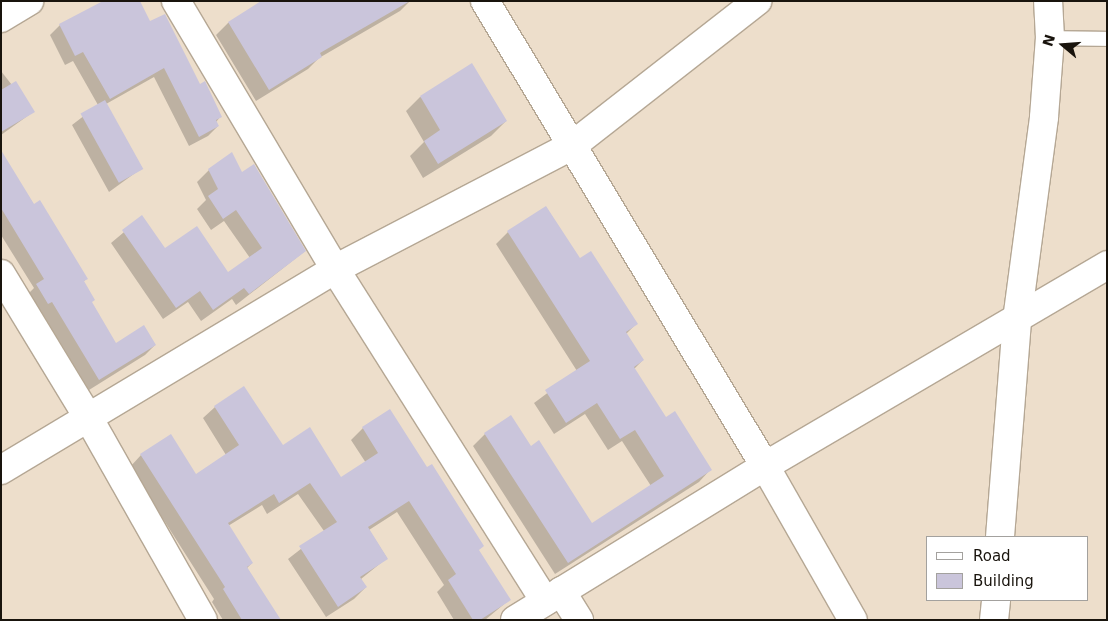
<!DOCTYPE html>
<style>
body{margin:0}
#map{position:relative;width:1108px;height:621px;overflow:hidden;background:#eddecb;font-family:"DejaVu Sans",sans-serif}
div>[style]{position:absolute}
.shadow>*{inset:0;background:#0003}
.building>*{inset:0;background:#cac5db;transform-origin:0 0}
.roads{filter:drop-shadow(1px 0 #b5a794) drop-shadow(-1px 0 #b5a794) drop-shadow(0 1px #b5a794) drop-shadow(0 -1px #b5a794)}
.lane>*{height:14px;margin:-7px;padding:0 7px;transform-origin:7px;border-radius:7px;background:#fff}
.street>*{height:28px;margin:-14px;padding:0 14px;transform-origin:14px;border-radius:14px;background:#fff}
span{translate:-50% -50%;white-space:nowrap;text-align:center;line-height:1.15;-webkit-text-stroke:4px #fff;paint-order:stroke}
.frame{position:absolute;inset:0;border:2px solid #19140d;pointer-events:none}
.legend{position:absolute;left:926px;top:536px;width:162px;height:65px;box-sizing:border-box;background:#fff;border:1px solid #a3a19e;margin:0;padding:6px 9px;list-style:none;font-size:15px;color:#19140d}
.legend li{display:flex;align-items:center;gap:10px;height:25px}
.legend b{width:25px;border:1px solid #a3a19e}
.north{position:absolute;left:1038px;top:20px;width:50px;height:50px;-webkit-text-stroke:4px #fff;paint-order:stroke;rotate:288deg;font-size:14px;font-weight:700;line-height:20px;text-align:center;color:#19140d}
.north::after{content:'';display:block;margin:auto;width:18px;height:22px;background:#19140d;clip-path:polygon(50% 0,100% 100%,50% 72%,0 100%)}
</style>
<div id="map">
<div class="shadow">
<i style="clip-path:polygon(264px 1px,410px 1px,400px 11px,319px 58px,308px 69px,256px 101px,216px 35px,228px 23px)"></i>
<i style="clip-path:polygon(150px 23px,221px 116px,216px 122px,218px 126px,208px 136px,189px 146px,154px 77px,106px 104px,142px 168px,109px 192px,72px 125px,98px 105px,73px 61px,65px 65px,50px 35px,60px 25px)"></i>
<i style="clip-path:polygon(1px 71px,33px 112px,1px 135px)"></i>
<i style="clip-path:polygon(420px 97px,506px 121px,491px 136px,423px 178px,410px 156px,424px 142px,406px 111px)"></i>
<i style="clip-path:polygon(1px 153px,34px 205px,86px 279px,83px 282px,91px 303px,116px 345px,155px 345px,145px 355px,89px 390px,41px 311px,38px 313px,27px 295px,34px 288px,1px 235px)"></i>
<i style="clip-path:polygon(209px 170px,242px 174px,305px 251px,236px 305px,232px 299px,201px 321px,188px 302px,163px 319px,111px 243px,142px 217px,164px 250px,228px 274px,250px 258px,224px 221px,211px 230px,197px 209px,206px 200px,197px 182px)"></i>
<i style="clip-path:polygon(546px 207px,580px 260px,636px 324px,626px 334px,643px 360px,634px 369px,665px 419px,710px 470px,699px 482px,555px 574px,473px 446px,485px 434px,530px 448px,592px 525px,651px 486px,622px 441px,608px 450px,585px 414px,554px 434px,534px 403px,577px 371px,496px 244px,508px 232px)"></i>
<i style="clip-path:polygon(215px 407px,341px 479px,366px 463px,351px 440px,363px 428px,478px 551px,509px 600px,485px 620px,454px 620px,437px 592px,444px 585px,397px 512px,369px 530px,387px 558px,361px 579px,366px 587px,354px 599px,326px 617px,288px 559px,324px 531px,298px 494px,267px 514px,262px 505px,228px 526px,252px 563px,247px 568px,279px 620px,223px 620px,212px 602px,214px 599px,130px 467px,141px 455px,196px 475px,226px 455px,203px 418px)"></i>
</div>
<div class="building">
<i style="clip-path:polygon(103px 1px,140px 1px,150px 21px,165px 14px,200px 84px,205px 81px,222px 117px,216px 120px,219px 126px,199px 137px,164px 68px,110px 99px,83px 52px,75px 56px,59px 24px)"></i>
<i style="clip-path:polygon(261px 1px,410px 1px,320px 53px,322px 57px,269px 90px,228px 22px)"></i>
<i style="clip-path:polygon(472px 63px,507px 121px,438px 164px,424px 141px,440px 130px,420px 96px)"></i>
<i style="clip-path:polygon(16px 81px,35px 112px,1px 132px,1px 90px)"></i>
<i style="left:105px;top:100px;width:79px;height:28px;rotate:61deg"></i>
<i style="clip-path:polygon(1px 150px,34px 204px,40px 200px,88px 279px,84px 281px,95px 300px,92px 302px,116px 343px,144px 325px,156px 345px,99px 380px,52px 302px,48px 304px,36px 284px,44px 279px,1px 208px)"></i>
<i style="clip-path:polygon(232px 152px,242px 172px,254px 164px,306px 251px,249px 294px,244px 288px,213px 310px,200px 291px,176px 308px,122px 230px,142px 215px,165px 248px,197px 226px,228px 272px,262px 248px,236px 210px,223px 219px,208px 196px,218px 189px,208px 169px)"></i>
<i style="clip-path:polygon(546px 206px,580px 258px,591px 251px,638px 324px,626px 332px,644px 360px,634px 367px,666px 417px,675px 411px,712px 470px,568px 563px,484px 433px,511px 415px,531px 446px,539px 440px,592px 523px,664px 476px,635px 430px,620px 439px,597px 403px,566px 423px,545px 390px,590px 361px,507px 231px)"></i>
<i style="clip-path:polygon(244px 386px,283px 445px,310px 427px,341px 477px,378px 453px,362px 427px,390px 409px,427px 467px,432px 464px,484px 546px,479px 550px,511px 600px,480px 620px,473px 620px,448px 580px,456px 574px,409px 501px,368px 527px,388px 559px,360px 577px,367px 587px,338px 607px,299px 546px,337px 522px,310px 483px,279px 503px,274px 494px,228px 523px,253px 563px,247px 567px,281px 620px,242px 620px,223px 589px,225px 587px,140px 454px,171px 434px,196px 474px,239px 445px,214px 406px)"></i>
</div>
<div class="roads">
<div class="lane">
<i style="left:1050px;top:38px;width:57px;rotate:1deg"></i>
</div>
<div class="street">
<i style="left:176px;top:1px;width:312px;rotate:59.3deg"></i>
<i style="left:335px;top:269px;width:393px;rotate:57.7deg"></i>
<i style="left:485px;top:1px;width:543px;rotate:58.95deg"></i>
<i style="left:765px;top:466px;width:177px;rotate:60.3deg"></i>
<i style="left:1px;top:18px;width:33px;rotate:-31deg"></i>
<i style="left:1px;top:274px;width:167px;rotate:58.7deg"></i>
<i style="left:88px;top:417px;width:233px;rotate:60.5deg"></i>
<i style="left:1px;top:470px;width:390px;rotate:-31deg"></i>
<i style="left:335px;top:269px;width:268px;rotate:-27.5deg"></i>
<i style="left:573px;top:145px;width:234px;rotate:-38deg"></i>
<i style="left:1000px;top:537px;width:218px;rotate:-85.5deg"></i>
<i style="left:1017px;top:320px;width:205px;rotate:-82.4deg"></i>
<i style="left:1044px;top:117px;width:79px;rotate:-85.7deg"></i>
<i style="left:1050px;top:38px;width:37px;rotate:-93deg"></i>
<i style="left:561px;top:591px;width:34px;rotate:58deg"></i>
<i style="left:515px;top:620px;width:294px;rotate:-31.6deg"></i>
<i style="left:765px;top:466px;width:397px;rotate:-30.4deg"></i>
<i style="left:994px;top:620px;width:20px;rotate:-84deg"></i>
</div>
</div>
<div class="frame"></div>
<ul class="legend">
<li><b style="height:6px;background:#fff"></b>Road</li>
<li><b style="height:14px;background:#cac5db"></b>Building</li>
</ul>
<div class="north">N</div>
</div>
